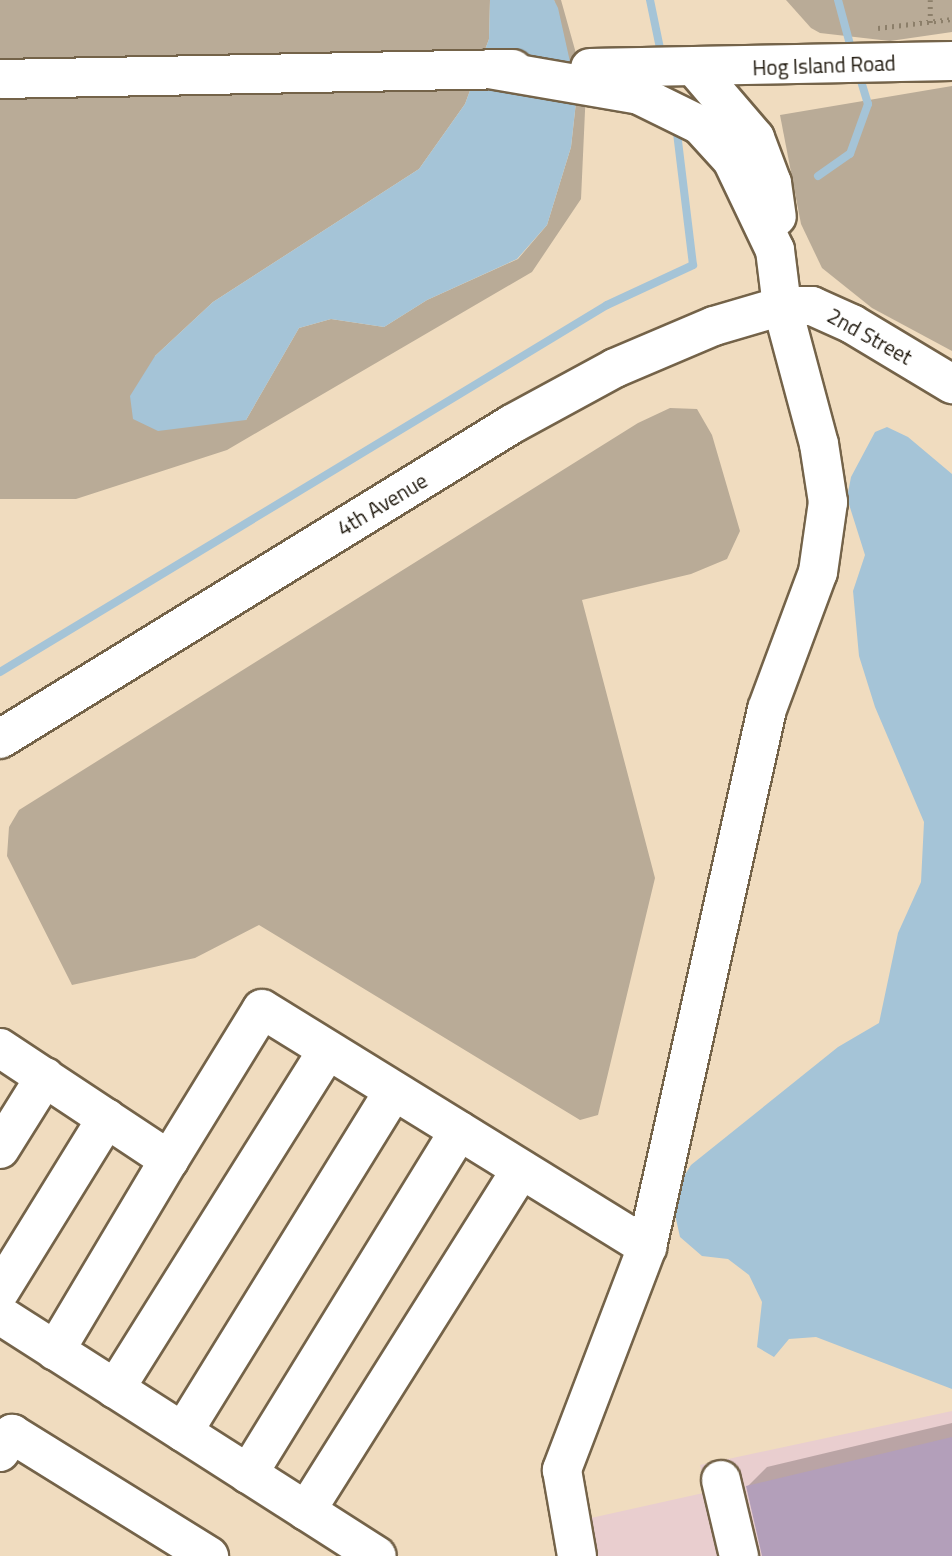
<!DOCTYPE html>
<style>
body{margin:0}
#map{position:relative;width:952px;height:1556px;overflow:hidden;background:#f0dcbf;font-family:"Titillium Web",sans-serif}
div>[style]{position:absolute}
.industrial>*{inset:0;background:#e9cecf}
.green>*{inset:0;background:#b9ab97}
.water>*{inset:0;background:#a5c4d7}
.shadow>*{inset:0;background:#0003}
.stream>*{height:8px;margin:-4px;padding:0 4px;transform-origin:4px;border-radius:4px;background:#a5c4d7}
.building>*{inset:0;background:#b39fba}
.path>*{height:4.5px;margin-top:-2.25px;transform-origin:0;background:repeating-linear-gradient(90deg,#8c7f6a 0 2px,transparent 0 7px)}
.roads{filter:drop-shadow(2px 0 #746349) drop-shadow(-2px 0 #746349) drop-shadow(0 2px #746349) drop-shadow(0 -2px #746349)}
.minor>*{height:38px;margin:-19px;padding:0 19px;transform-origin:19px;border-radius:19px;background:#fff}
span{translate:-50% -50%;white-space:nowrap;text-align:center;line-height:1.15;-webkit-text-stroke:5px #fff;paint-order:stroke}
.street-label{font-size:21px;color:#1d160b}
</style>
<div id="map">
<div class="industrial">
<i style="clip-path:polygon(952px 1411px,952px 1556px,591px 1556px,582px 1520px,708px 1492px,700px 1465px)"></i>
</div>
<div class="green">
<i style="clip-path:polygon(0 0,490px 0,489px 39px,465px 104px,419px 169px,213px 302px,155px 356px,246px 420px,299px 328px,331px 319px,384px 327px,427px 300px,518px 259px,547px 225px,571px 147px,577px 93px,554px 0,561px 0,586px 89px,581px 199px,532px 272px,227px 450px,76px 499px,0 499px)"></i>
<i style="clip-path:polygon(786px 0,952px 0,952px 32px,890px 41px,820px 33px,811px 28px)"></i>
<i style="clip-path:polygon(952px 86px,952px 351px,872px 308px,822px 268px,801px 224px,780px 115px)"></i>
<i style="clip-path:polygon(670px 408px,697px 409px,712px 435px,740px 531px,727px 559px,691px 574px,582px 600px,655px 878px,598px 1115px,580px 1120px,259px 925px,195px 958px,72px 985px,7px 856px,9px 827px,19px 810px,638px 423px)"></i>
</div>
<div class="water">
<i style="clip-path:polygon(490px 0,554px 0,558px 8px,577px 93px,571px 147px,547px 225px,517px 259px,427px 300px,384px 327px,331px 319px,299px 328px,246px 420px,158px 431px,133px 419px,130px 396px,155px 356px,213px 302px,419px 169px,465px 104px,489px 39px)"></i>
<i style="clip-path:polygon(887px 427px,908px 437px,952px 474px,952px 1389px,816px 1337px,789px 1339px,774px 1357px,757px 1347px,762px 1302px,749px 1275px,728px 1259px,702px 1256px,680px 1237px,671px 1197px,691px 1165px,838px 1047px,879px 1023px,898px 933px,921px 882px,924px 822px,875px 707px,859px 656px,853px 591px,865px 555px,847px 498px,851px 477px,875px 432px)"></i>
</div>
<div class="shadow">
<i style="clip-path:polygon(952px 1423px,952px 1556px,764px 1556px,748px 1486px,767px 1467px)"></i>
</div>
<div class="stream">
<i style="left:650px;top:0;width:59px;rotate:78.3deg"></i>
<i style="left:838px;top:0;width:54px;rotate:74.9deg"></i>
<i style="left:818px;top:176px;width:39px;rotate:-35deg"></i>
<i style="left:850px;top:154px;width:53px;rotate:-70.2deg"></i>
<i style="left:868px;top:104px;width:31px;rotate:-107deg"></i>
<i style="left:0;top:672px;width:709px;rotate:-31.16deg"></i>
<i style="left:607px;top:305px;width:95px;rotate:-24.9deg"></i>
<i style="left:693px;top:265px;width:141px;rotate:-96.9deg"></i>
</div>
<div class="building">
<i style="clip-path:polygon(952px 1437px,952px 1556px,762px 1556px,746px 1486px)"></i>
</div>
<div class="path">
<i style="left:930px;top:23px;width:23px;rotate:-90deg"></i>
<i style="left:878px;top:28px;width:75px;rotate:-6.9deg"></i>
</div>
<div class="roads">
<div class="minor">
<i style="left:590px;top:68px;width:362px;rotate:-1.1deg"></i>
<i style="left:489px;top:69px;width:152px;rotate:9.8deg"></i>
<i style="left:639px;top:95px;width:68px;rotate:26.2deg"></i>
<i style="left:700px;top:125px;width:47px;rotate:47.6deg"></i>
<i style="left:732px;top:160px;width:100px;rotate:64.5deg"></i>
<i style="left:775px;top:250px;width:56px;rotate:82.9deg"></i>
<i style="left:782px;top:306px;width:143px;rotate:75deg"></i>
<i style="left:819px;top:444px;width:59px;rotate:81.2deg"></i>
<i style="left:828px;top:502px;width:71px;rotate:98.1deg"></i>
<i style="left:818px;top:572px;width:146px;rotate:110.4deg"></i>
<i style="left:767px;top:709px;width:551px;rotate:102.57deg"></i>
<i style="left:647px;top:1247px;width:239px;rotate:110.9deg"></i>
<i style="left:562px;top:1470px;width:87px;rotate:80.1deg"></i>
<i style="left:696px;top:69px;width:91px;rotate:49.5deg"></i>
<i style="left:755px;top:138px;width:48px;rotate:69.3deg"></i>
<i style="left:772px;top:183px;width:34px;rotate:82deg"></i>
<i style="left:0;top:79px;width:513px;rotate:-1.12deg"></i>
<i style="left:0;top:739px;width:601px;rotate:-31.6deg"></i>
<i style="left:512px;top:424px;width:117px;rotate:-28.5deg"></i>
<i style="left:615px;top:368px;width:108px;rotate:-23deg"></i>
<i style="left:714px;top:326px;width:71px;rotate:-16.4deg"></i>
<i style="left:782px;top:306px;width:30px"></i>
<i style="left:812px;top:306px;width:44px;rotate:24.2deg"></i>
<i style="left:852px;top:324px;width:117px;rotate:31deg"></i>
<i style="left:0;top:1048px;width:203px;rotate:33.5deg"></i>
<i style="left:169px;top:1160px;width:177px;rotate:-58.4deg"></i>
<i style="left:262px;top:1009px;width:453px;rotate:31.7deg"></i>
<i style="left:0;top:1149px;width:85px;rotate:-58deg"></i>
<i style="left:0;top:1291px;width:203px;rotate:-58.3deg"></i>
<i style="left:0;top:1315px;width:447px;rotate:32.6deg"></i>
<i style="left:55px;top:1351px;width:222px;rotate:-59.2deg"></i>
<i style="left:115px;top:1389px;width:400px;rotate:-57.9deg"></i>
<i style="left:183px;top:1432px;width:401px;rotate:-58.3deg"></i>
<i style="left:0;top:1452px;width:22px;rotate:-56deg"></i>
<i style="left:12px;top:1434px;width:232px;rotate:31.8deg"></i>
<i style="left:248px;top:1474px;width:403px;rotate:-58.4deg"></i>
<i style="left:721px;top:1480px;width:78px;rotate:76.7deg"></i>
<i style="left:306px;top:1511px;width:403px;rotate:-57.8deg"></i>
</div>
</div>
<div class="street-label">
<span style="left:824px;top:65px;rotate:-2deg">Hog Island Road</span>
<span style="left:870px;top:336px;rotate:29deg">2nd Street</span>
<span style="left:382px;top:504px;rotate:-31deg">4th Avenue</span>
</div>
</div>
